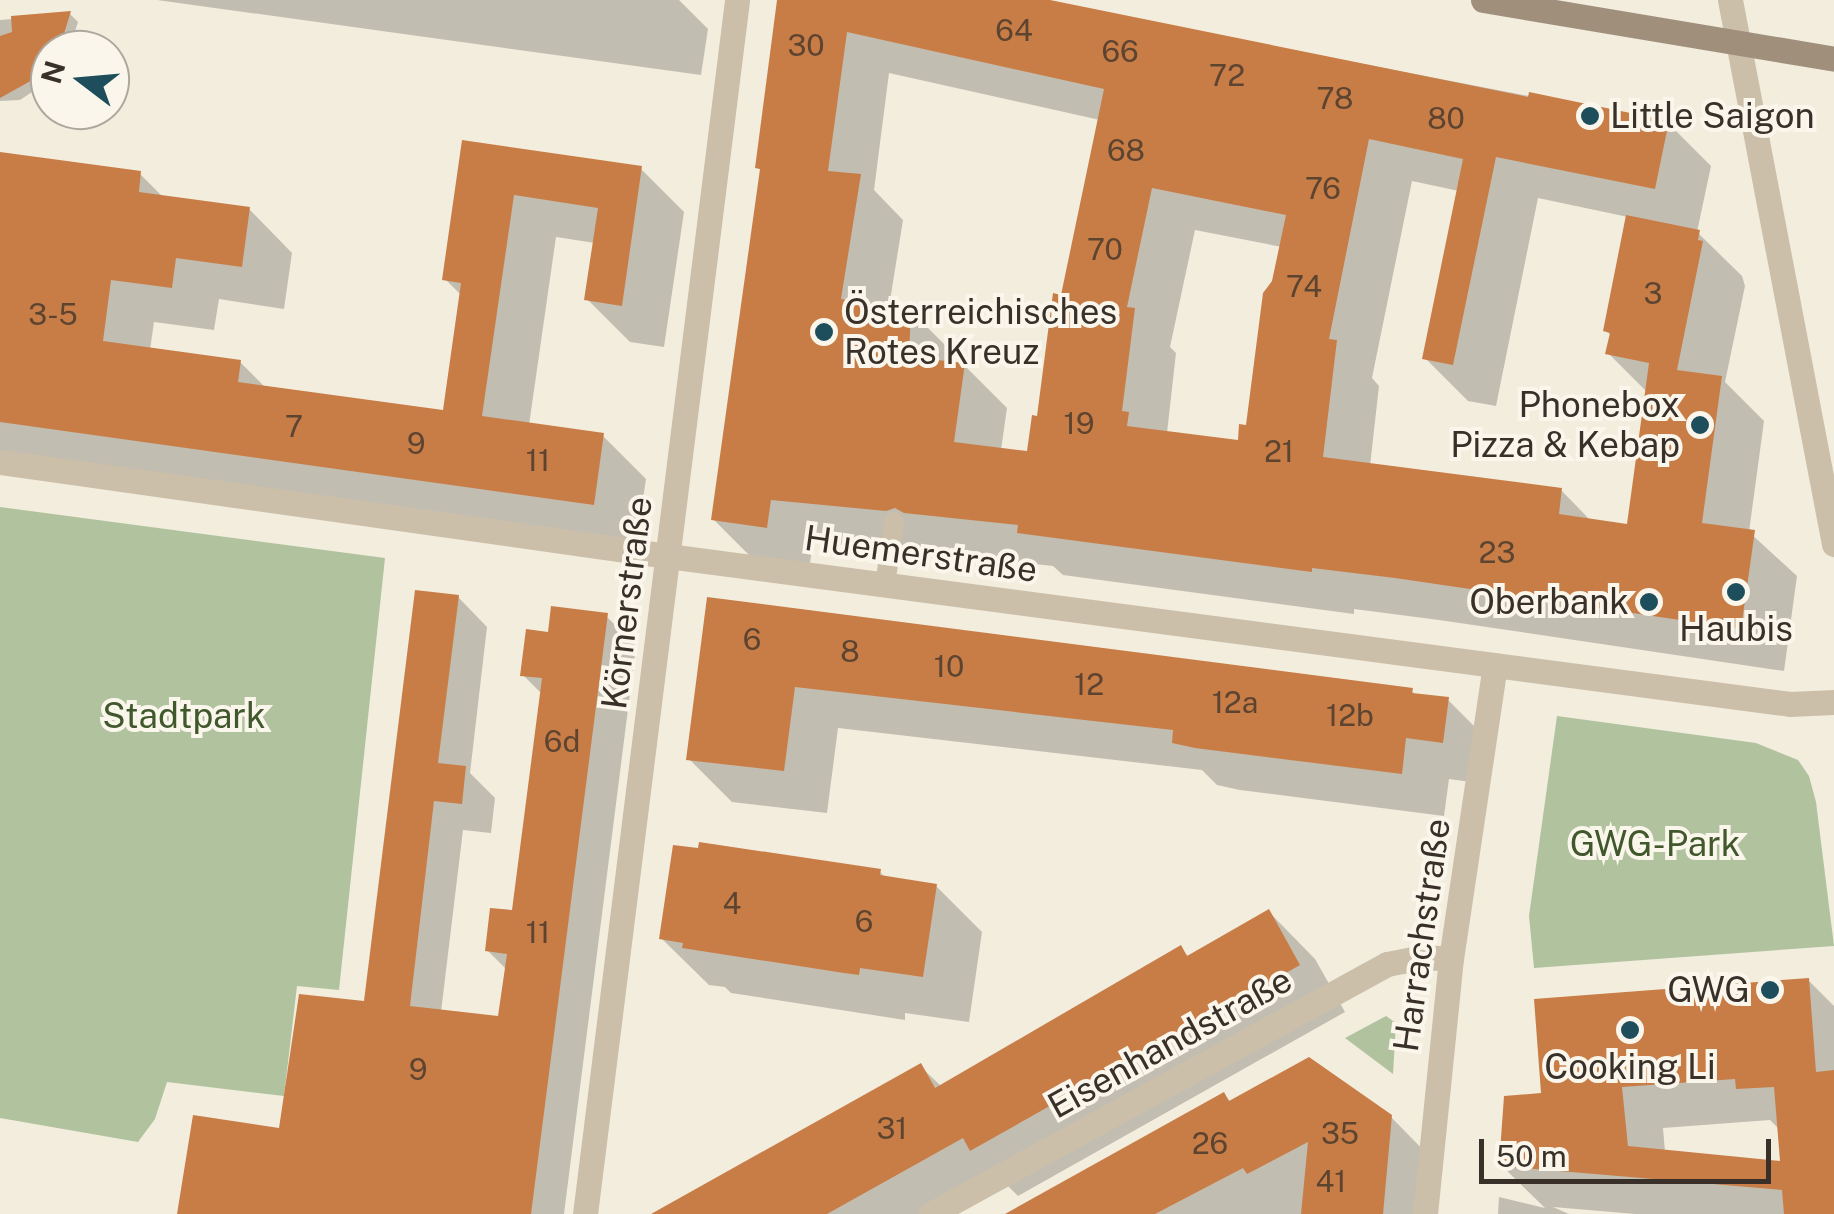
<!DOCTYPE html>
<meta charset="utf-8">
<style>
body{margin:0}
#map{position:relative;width:1834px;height:1214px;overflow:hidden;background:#f3edde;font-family:"Public Sans",sans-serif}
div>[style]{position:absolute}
.green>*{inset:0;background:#b0c39e}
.shadow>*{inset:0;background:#0003}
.building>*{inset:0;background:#c87d47}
.service>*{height:20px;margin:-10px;padding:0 10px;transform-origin:10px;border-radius:10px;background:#ccbfaa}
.minor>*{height:25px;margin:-12.5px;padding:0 12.5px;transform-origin:12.5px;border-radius:12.5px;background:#ccbfaa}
.tertiary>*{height:25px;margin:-12.5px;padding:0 12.5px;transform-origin:12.5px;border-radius:12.5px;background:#ccbfaa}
.secondary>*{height:25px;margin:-12.5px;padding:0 12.5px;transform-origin:12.5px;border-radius:12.5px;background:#a08f7b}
.dots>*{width:28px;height:28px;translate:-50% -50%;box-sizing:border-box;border:5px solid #faf6eb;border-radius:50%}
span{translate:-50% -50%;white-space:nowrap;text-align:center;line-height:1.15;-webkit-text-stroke:8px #faf6eb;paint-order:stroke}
.number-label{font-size:30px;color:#5d4430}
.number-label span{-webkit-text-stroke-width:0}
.poi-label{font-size:35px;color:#393129}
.left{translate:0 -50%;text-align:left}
.right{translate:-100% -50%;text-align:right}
.street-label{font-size:35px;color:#393129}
.park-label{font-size:35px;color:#40582c}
.north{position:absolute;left:30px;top:30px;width:100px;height:100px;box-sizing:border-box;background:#faf6eb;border:2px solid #ada79d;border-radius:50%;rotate:286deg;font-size:28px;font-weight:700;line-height:40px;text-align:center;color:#393129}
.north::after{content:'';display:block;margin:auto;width:35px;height:45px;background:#1e4d5c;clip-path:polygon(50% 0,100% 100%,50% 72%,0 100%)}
.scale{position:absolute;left:1479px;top:1139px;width:292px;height:45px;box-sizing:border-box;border:5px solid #393129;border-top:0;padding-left:12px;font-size:30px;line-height:35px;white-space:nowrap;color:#393129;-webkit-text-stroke:8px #faf6eb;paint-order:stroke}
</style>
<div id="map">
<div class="green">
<i style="clip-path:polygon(0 507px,385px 558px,339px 990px,297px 986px,284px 1096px,167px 1082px,155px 1119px,138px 1142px,0 1118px)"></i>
<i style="clip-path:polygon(1557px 716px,1756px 743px,1798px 760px,1809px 776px,1816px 802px,1834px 946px,1534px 968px,1529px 916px)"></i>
<i style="clip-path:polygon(1386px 1016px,1396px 1023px,1393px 1074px,1345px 1038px)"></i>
</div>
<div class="shadow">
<i style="clip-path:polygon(157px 0,679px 0,708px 29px,701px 75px)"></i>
<i style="clip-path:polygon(evenodd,780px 0,1033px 0,1668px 123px,1711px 166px,1697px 232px,1742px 276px,1745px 286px,1725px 382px,1764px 421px,1749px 532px,1797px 576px,1784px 671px,1439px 620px,1354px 609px,1354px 614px,1063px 575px,1053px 566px,949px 555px,940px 550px,930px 553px,813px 542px,809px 570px,757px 563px,714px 520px,762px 172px,758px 167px,780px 0,889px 73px,1100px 120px,1030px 453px,1001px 450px,1007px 408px,964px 365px,953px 364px,953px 353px,910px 310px,889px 307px,903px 220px,874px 190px,889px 73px,780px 0,1412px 181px,1459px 191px,1425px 358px,1468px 401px,1496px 406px,1538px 198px,1628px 217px,1605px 330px,1612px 336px,1608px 353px,1647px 392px,1629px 526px,1591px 521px,1561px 490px,1370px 466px,1379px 386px,1372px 378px,1412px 181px,780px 0,1195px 230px,1282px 247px,1248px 428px,1240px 442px,1167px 433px,1176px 353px,1170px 347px,1195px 230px)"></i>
<i style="clip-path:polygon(70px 14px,78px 22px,69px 50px,50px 50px,50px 80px,20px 100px,0 101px,0 20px)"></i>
<i style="clip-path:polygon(464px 143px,641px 169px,684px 212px,664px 347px,630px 342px,587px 299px,595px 243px,556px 237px,529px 425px,602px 435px,646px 479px,636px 546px,0 457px,0 154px,140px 174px,164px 198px,249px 209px,292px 253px,284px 309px,219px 299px,214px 330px,154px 322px,150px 350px,240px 362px,266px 388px,445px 413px,462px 296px,445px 279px)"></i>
<i style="clip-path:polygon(458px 597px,487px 627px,470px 773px,495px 798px,491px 833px,463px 830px,441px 1012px,500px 1019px,507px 970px,487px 950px,514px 913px,542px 694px,523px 675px,550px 635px,606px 616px,636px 646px,564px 1214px,179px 1214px,282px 1131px,366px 1004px)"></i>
<i style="clip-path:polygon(709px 600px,1412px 691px,1417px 696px,1448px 700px,1491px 743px,1485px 784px,1449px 779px,1444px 816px,1240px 790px,1217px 785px,1202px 770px,838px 728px,827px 813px,732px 802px,689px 759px)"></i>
<i style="clip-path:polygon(880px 872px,887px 879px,936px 886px,982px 932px,969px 1022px,905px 1013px,905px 1020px,731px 993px,725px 987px,709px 985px,662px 939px)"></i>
<i style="clip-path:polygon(1269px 912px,1315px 959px,1345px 1012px,1018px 1196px,1007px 1185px,955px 1214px,656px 1214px,920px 1066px,942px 1087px,1180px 948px,1189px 957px)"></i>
<i style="clip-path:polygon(evenodd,1808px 980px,1834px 1006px,1834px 1214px,1635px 1214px,1553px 1207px,1569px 1214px,1498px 1214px,1499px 1197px,1545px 1208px,1501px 1165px,1544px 1095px,1808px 980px,1770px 1120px,1780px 1130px,1782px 1164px,1665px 1152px,1663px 1128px,1770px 1120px)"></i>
<i style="clip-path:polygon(1224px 1095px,1231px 1102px,1391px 1117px,1435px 1162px,1431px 1214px,1011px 1214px)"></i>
</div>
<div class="building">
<i style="clip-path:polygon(evenodd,777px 0,1050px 0,1528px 97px,1529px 92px,1669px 121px,1655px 189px,1496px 157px,1453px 365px,1422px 359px,1463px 159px,1369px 139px,1329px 339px,1337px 340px,1323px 457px,1562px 488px,1559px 514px,1627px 524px,1649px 363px,1605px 354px,1610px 333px,1603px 331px,1626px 215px,1700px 230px,1698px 240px,1703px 241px,1677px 370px,1722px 376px,1702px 523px,1755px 530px,1741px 629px,1395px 578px,1312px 568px,1312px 572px,1017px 533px,1018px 525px,904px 513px,895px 508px,886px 511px,771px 500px,767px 528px,711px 520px,760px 169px,755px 168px,777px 0,847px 32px,1104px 89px,1061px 295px,1053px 293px,1037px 416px,1032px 415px,1027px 451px,954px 442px,965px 363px,909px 357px,911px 308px,841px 299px,861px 174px,828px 171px,847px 32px,777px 0,1152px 188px,1286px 215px,1272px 281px,1263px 293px,1246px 425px,1239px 424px,1238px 440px,1127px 426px,1129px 412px,1122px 411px,1135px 308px,1127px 307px,1152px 188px)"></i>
<i style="clip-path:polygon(71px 11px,59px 50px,50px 50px,50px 62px,36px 78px,0 98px,0 36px,12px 32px,11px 16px)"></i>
<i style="clip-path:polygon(462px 140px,642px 166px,622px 306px,584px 300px,598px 208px,514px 195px,482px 416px,604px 433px,594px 505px,0 422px,0 152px,141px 171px,139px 192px,250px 207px,242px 267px,176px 258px,172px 288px,111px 280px,103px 341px,241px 360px,238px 382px,443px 410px,461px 283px,442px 280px)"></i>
<i style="clip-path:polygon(415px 590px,459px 595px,438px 763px,466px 766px,462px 804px,434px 801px,410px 1006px,498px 1016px,507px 954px,485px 951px,490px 908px,512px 910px,542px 678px,520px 676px,526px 629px,548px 632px,551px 606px,608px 613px,531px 1214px,177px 1214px,193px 1115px,279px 1128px,299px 994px,364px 1001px)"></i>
<i style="clip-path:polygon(707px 597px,1413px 688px,1412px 693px,1449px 697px,1443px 743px,1406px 738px,1402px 774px,1195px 748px,1172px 743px,1173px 730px,795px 687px,784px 771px,686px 760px)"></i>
<i style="clip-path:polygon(699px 842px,881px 869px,880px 875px,937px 884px,923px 977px,860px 968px,859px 975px,844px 973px,682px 948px,683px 943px,659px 939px,673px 845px,698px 848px)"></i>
<i style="clip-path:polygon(1269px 909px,1300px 965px,970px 1151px,963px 1138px,827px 1214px,651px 1214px,921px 1063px,935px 1088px,1181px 945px,1187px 956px)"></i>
<i style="clip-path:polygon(evenodd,1809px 978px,1816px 1072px,1834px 1070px,1834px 1214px,1784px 1214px,1782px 1190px,1499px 1166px,1504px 1096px,1541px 1093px,1534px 999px,1809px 978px,1735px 1079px,1736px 1089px,1774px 1087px,1780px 1161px,1628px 1146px,1622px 1087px,1735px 1079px)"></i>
<i style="clip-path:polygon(1309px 1057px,1392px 1115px,1383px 1214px,1301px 1214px,1308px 1142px,1247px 1174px,1243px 1168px,1155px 1214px,1005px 1214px,1224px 1092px,1229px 1101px)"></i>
</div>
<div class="service">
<i style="left:885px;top:585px;width:64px;rotate:-81.9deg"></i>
</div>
<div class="minor">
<i style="left:0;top:462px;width:675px;rotate:8.01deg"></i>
<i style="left:668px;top:556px;width:1132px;rotate:7.51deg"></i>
<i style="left:1790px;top:704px;width:44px;rotate:-2.6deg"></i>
<i style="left:585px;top:1214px;width:1223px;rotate:-82.86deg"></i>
<i style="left:931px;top:1214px;width:520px;rotate:-28.73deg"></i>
<i style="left:1387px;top:964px;width:38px;rotate:-11deg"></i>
<i style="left:1424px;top:957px;width:27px;rotate:4deg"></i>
<i style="left:1425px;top:1214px;width:256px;rotate:-84.2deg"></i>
<i style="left:1451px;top:959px;width:297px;rotate:-81.5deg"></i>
</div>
<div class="tertiary">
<i style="left:1730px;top:0;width:554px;rotate:79.18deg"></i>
</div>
<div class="secondary">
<i style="left:1483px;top:0;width:356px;rotate:9.5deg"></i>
</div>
<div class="dots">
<i style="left:1590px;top:116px;background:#1e4d5c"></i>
<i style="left:824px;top:332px;background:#1e4d5c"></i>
<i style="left:1700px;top:425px;background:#1e4d5c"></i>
<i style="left:1736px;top:592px;background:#1e4d5c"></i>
<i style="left:1649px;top:602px;background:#1e4d5c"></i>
<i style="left:1770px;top:990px;background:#1e4d5c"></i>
<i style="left:1630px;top:1030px;background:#1e4d5c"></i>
</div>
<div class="number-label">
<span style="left:1014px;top:30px">64</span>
<span style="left:806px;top:45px">30</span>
<span style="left:1120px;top:51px">66</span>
<span style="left:1227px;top:75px">72</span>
<span style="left:1335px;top:98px">78</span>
<span style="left:1446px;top:118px">80</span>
<span style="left:1126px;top:150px">68</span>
<span style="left:1323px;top:188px">76</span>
<span style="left:1105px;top:249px">70</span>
<span style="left:1304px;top:286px">74</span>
<span style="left:1653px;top:293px">3</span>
<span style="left:53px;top:314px">3-5</span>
<span style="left:1079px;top:423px">19</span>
<span style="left:294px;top:426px">7</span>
<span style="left:416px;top:443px">9</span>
<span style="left:1279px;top:451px">21</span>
<span style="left:538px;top:460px">11</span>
<span style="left:1497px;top:552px">23</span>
<span style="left:752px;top:639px">6</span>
<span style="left:850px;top:651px">8</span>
<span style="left:949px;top:666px">10</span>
<span style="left:1089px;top:684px">12</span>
<span style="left:1235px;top:702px">12a</span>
<span style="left:1350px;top:715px">12b</span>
<span style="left:562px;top:741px">6d</span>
<span style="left:732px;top:903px">4</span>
<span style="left:864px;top:921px">6</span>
<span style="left:538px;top:932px">11</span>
<span style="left:418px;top:1069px">9</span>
<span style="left:892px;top:1128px">31</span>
<span style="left:1340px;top:1133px">35</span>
<span style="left:1210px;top:1143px">26</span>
<span style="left:1331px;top:1181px">41</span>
</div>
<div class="poi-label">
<span class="left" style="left:1610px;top:116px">Little Saigon</span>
<span class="left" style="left:844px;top:332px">Österreichisches<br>Rotes Kreuz</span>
<span class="right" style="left:1680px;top:425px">Phonebox<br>Pizza &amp; Kebap</span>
<span class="right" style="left:1629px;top:602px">Oberbank</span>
<span style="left:1736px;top:629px">Haubis</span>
<span class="right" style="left:1750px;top:990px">GWG</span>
<span style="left:1630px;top:1067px">Cooking Li</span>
</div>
<div class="street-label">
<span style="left:921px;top:554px;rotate:8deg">Huemerstraße</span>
<span style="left:627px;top:603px;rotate:-83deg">Körnerstraße</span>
<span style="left:1422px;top:935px;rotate:-82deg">Harrachstraße</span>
<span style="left:1170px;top:1043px;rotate:-29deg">Eisenhandstraße</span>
</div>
<div class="park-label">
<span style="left:184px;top:716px">Stadtpark</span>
<span style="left:1655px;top:844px">GWG-Park</span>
</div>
<div class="north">N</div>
<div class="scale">50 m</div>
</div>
